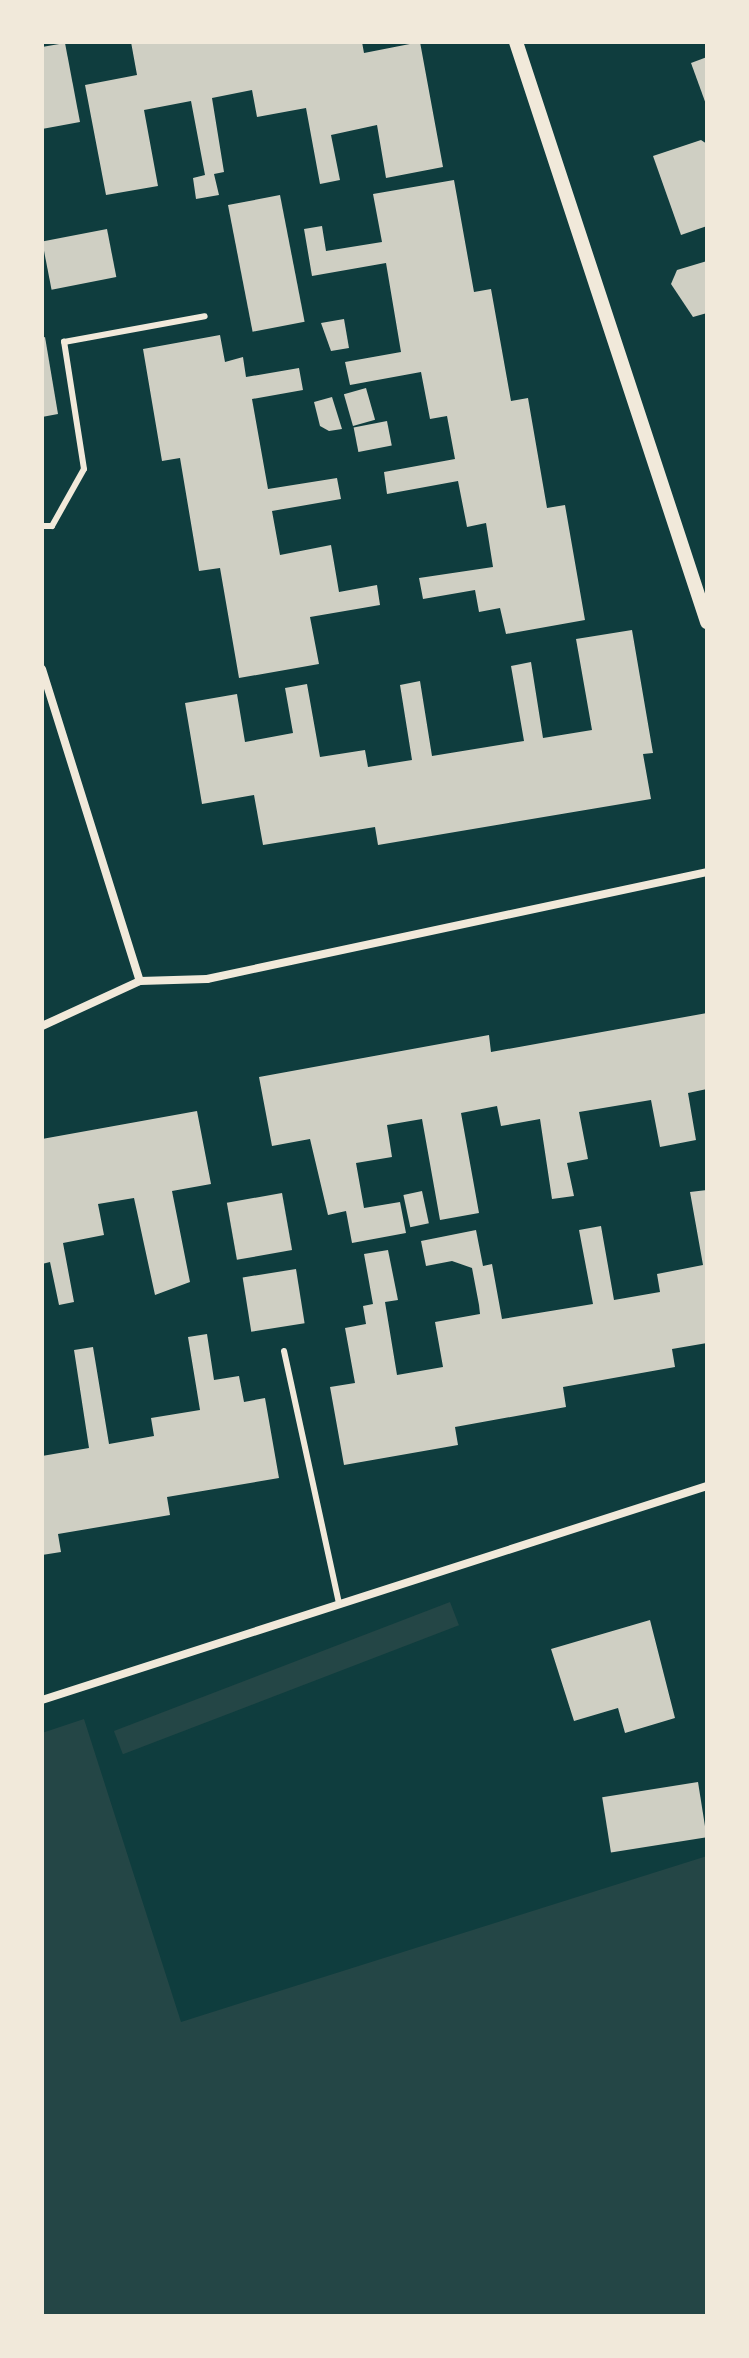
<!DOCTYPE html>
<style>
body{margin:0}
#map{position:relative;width:749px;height:2358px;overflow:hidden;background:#0f3d3e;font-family:"Open Sans",sans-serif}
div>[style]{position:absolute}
.green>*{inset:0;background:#244646;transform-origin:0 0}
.building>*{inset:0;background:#cfcfc3;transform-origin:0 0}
.service>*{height:6px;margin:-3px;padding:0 3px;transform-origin:3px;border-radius:3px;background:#f1e9da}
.minor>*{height:8px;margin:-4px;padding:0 4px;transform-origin:4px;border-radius:4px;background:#f1e9da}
.tertiary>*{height:14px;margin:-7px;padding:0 7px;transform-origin:7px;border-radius:7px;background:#f1e9da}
span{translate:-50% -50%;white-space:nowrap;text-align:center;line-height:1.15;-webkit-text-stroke:6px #f1e9da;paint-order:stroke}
.frame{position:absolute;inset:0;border:44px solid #f1e9da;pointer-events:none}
</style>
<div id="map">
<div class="green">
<i style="left:450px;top:1602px;width:25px;height:360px;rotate:69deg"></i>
<i style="clip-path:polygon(84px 1719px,181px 2022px,707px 1856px,707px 2316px,42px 2316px,42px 1733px)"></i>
</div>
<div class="building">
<i style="clip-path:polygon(131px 42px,362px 42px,364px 53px,420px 42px,443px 167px,386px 178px,377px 125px,331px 135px,340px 180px,320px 184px,306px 108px,257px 117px,252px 90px,212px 98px,224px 172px,214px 174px,219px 195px,196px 199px,193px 178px,205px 175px,191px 101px,144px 110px,158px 186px,106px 195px,85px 85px,137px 75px)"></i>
<i style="clip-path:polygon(65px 43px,80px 122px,42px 129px,42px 47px)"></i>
<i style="clip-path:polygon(707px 57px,707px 107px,691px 63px)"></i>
<i style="clip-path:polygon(701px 140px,707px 144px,707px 226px,681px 235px,653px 156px)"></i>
<i style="clip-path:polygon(454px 180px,474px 292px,491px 289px,511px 401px,528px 398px,547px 508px,565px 505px,585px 620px,506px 634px,500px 608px,479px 612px,475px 590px,423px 599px,419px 578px,493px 567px,486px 523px,467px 527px,458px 481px,387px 494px,384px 472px,455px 459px,447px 416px,430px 419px,421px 372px,350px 385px,345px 362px,401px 352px,386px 263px,312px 276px,304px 229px,322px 226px,326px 251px,382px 242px,373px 194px)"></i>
<i style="left:280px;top:195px;width:129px;height:53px;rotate:79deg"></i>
<i style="left:107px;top:229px;width:49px;height:66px;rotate:79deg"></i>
<i style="clip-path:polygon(707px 261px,707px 313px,693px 317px,671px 284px,677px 270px)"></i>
<i style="clip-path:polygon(344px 319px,349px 348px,331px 351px,321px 323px)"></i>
<i style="clip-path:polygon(220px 335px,225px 362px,243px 357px,246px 377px,299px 368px,303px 390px,252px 399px,268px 489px,337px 478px,341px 499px,272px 511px,280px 555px,331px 545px,339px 592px,377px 585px,380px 605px,310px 617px,319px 664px,239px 678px,220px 568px,199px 571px,180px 458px,162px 461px,143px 349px)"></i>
<i style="clip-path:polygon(45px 337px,58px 414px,42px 417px,42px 338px)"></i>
<i style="left:366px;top:388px;width:33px;height:23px;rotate:74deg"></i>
<i style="clip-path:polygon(332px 397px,342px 429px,329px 431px,320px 426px,314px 402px)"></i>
<i style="left:387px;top:421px;width:25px;height:34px;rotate:79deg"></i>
<i style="clip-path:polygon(632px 630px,653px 753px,643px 754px,651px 799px,378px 845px,375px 827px,263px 845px,254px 795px,202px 804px,185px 703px,237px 694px,245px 742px,293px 733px,285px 688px,307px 684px,320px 757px,365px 750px,368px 767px,412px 760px,400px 685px,420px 681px,432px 756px,524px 741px,511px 666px,531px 662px,543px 738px,592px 730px,576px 639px)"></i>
<i style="clip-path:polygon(707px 1013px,707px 1089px,688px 1093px,696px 1140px,660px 1147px,651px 1100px,579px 1112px,588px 1159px,567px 1163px,574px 1196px,552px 1199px,540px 1119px,501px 1126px,497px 1106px,461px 1113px,479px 1213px,440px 1220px,422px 1119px,387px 1125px,392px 1157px,356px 1163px,364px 1208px,400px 1202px,406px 1233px,352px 1243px,346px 1211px,328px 1215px,310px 1139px,272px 1146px,259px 1077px,489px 1035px,491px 1052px)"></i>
<i style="clip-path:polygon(197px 1111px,211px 1184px,172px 1191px,190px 1282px,155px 1295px,134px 1198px,98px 1204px,104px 1235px,63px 1243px,74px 1302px,59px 1305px,50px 1262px,42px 1264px,42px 1139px)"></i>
<i style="clip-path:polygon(707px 1190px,707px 1343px,672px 1349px,675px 1367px,563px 1387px,566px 1407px,455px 1427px,458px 1445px,344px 1465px,330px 1387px,355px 1383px,345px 1328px,366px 1324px,363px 1306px,373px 1304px,364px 1254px,388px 1250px,398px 1300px,385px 1302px,397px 1375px,443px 1367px,435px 1322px,480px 1314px,479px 1305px,472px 1268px,452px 1261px,426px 1266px,421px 1241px,476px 1230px,483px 1266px,492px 1264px,502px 1319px,593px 1304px,579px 1230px,601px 1226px,614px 1300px,660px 1292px,657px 1274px,703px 1265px,690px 1192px)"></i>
<i style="left:422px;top:1191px;width:33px;height:19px;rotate:78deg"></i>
<i style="left:282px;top:1193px;width:58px;height:56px;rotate:80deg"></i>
<i style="left:296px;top:1269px;width:55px;height:54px;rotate:81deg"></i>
<i style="clip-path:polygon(207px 1334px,214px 1380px,239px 1376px,244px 1402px,265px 1398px,279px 1478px,167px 1497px,170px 1515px,58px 1534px,61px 1552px,42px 1555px,42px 1456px,89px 1448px,74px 1350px,93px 1347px,109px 1444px,154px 1436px,151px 1418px,200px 1410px,188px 1337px)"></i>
<i style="clip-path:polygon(650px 1620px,675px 1718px,625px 1733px,618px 1708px,574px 1721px,551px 1649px)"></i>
<i style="left:698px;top:1782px;width:56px;height:97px;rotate:81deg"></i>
</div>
<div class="service">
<i style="left:42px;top:526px;width:10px"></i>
<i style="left:52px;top:526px;width:65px;rotate:-60.7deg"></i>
<i style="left:84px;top:469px;width:129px;rotate:-98.9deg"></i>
<i style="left:64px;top:342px;width:143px;rotate:-10.4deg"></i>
<i style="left:284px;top:1351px;width:259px;rotate:77.7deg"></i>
</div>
<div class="minor">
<i style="left:42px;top:669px;width:327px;rotate:72.6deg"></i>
<i style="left:42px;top:1026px;width:108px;rotate:-24.7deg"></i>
<i style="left:140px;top:981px;width:67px;rotate:-1.7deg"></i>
<i style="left:207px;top:979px;width:511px;rotate:-12.08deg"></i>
<i style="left:42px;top:1700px;width:699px;rotate:-17.84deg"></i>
</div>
<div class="tertiary">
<i style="left:516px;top:42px;width:611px;rotate:71.77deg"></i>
</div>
<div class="frame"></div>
</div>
